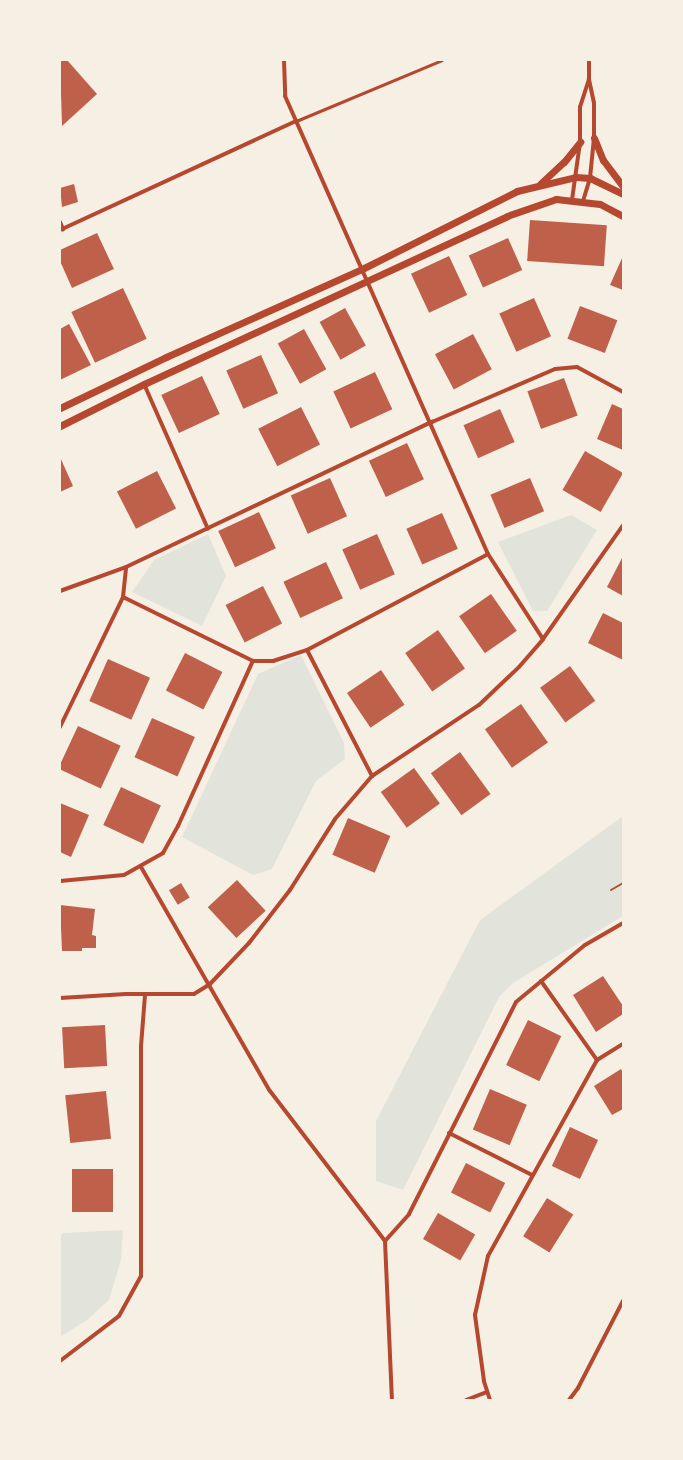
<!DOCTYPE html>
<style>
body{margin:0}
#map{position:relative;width:683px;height:1460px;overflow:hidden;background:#f6efe4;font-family:Mulish,sans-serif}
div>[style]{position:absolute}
.green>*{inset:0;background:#e2e4dc}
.building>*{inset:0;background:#bf614a;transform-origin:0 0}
.path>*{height:2px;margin:-1px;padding:0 1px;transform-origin:1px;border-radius:1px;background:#b5482f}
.service>*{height:3px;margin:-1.5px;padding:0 1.5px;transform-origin:1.5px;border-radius:1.5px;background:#b5482f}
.minor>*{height:4px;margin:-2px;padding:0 2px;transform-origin:2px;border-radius:2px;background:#b5482f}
.tertiary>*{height:7px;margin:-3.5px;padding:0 3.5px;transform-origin:3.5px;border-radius:3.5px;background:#b5482f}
span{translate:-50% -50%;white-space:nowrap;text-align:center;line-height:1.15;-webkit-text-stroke:3px #f6efe4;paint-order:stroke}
.frame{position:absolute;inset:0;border:61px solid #f6efe4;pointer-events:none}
</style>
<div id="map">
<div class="green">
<i style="clip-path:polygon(571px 515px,597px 530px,547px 611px,533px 611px,498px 542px)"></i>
<i style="clip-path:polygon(208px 534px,226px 576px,202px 626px,132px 592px,154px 560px)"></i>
<i style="clip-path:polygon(301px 655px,344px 743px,345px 759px,316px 781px,272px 869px,253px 875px,182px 837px,258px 674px)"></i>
<i style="clip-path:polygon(623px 816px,623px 916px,513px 983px,499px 997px,403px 1190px,376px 1181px,376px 1121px,480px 920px)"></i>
<i style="clip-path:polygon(123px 1230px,121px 1260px,109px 1300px,87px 1320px,60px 1337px,60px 1236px,63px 1233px)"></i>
</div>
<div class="building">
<i style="clip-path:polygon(63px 60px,67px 60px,97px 94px,62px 126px,60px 62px)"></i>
<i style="clip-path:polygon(74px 184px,78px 202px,62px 207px,60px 188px)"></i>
<i style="left:530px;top:220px;width:77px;height:41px;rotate:4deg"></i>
<i style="clip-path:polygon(97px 233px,114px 269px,72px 288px,60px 261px,60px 250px)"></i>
<i style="left:508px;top:238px;width:35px;height:43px;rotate:66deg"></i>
<i style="left:449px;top:256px;width:43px;height:42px;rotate:65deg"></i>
<i style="clip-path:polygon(623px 256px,623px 290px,610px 285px)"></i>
<i style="left:123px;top:288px;width:56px;height:57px;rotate:65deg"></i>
<i style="left:534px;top:298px;width:42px;height:38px;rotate:66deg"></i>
<i style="left:580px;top:306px;width:40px;height:35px;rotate:21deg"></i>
<i style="left:345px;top:308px;width:43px;height:29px;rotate:61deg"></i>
<i style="clip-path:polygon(69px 324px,91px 365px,60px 380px,60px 329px)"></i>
<i style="left:304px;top:329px;width:46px;height:30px;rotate:61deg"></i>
<i style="left:473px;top:334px;width:40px;height:43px;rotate:62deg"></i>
<i style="left:261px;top:355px;width:42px;height:38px;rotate:66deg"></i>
<i style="left:375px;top:372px;width:41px;height:46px;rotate:65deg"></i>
<i style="left:202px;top:376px;width:42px;height:45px;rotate:65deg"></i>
<i style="left:564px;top:378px;width:40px;height:39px;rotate:70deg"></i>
<i style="clip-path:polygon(612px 404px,623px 409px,623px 450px,597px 439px)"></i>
<i style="left:301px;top:407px;width:42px;height:48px;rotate:63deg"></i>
<i style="left:500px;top:409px;width:36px;height:40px;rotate:66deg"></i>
<i style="left:407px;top:443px;width:40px;height:42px;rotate:65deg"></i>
<i style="left:585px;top:451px;width:44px;height:45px;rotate:30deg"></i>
<i style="clip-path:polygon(60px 457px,73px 486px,60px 492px)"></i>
<i style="left:157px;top:471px;width:42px;height:45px;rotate:63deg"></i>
<i style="left:330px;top:478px;width:42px;height:43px;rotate:66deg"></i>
<i style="left:530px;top:478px;width:36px;height:43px;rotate:67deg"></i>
<i style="left:259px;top:512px;width:40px;height:45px;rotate:65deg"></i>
<i style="left:442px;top:513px;width:39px;height:39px;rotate:66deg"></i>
<i style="left:377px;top:534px;width:44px;height:38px;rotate:66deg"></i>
<i style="clip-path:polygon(623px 556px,623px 596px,607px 587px)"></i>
<i style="left:326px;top:562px;width:40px;height:47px;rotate:65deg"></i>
<i style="left:263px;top:586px;width:42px;height:42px;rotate:63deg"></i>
<i style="left:491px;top:594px;width:45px;height:39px;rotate:55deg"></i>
<i style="clip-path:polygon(603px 613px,623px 623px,623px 660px,588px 643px)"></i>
<i style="left:438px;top:630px;width:47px;height:40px;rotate:55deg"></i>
<i style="left:185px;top:653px;width:42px;height:42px;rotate:27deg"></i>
<i style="left:108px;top:659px;width:46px;height:46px;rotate:24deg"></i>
<i style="left:570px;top:666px;width:43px;height:37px;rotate:54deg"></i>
<i style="left:381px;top:670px;width:42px;height:41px;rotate:56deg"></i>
<i style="left:521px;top:704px;width:47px;height:44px;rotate:55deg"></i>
<i style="left:152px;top:718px;width:47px;height:43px;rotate:24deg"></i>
<i style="left:78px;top:726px;width:47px;height:47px;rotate:25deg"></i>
<i style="left:460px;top:752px;width:52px;height:36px;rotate:54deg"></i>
<i style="left:414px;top:768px;width:44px;height:41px;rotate:54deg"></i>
<i style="left:121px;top:787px;width:44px;height:42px;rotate:25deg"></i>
<i style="clip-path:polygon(60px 803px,89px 815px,71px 857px,60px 852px)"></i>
<i style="left:348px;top:818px;width:46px;height:40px;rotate:23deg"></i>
<i style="left:237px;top:880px;width:42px;height:40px;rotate:47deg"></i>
<i style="left:181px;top:883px;width:17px;height:14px;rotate:59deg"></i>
<i style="clip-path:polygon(60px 905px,95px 909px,92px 935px,96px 936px,96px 948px,82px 948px,82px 951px,62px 951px)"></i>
<i style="clip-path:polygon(603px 976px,623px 1006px,623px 1014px,596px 1032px,573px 995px)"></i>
<i style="left:528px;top:1020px;width:37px;height:50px;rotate:26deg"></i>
<i style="left:105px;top:1025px;width:41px;height:43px;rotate:87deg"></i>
<i style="clip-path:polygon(621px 1069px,623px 1073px,623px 1109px,612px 1115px,594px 1086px)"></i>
<i style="left:490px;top:1089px;width:40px;height:44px;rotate:23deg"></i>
<i style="left:106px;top:1091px;width:48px;height:41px;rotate:84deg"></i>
<i style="left:570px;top:1127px;width:31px;height:43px;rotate:25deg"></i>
<i style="left:466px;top:1163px;width:44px;height:33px;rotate:27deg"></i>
<i style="left:113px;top:1169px;width:43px;height:41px;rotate:90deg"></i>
<i style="left:547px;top:1198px;width:31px;height:45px;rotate:32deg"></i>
<i style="left:438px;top:1213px;width:43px;height:30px;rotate:30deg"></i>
</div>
<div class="path">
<i style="left:611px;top:890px;width:14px;rotate:-30deg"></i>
</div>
<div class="service">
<i style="left:296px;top:121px;width:158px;rotate:-22.7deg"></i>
</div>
<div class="minor">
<i style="left:284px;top:60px;width:36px;rotate:88deg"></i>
<i style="left:285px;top:96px;width:501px;rotate:66.1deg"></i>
<i style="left:488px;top:554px;width:101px;rotate:57.1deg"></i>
<i style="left:572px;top:200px;width:59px;rotate:-82.1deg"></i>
<i style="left:580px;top:142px;width:35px;rotate:-90deg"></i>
<i style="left:580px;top:107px;width:29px;rotate:-72deg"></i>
<i style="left:583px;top:201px;width:24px;rotate:-73deg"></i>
<i style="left:590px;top:178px;width:40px;rotate:-84.3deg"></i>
<i style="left:594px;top:138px;width:35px;rotate:-90deg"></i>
<i style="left:594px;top:103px;width:25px;rotate:-102deg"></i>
<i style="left:589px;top:79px;width:19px;rotate:-90deg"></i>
<i style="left:60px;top:222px;width:8px;rotate:67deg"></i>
<i style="left:60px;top:230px;width:260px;rotate:-24.8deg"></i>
<i style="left:144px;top:384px;width:158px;rotate:66.2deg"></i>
<i style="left:60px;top:591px;width:70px;rotate:-20deg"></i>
<i style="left:126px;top:567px;width:339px;rotate:-25.4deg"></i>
<i style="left:432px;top:422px;width:134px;rotate:-23.3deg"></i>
<i style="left:555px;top:369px;width:22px;rotate:-5deg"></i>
<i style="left:577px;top:367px;width:52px;rotate:28.5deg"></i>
<i style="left:123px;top:597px;width:145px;rotate:26.2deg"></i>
<i style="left:307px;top:650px;width:142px;rotate:62.7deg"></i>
<i style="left:60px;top:727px;width:144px;rotate:-64.1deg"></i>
<i style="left:123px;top:597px;width:30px;rotate:-84deg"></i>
<i style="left:141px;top:867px;width:258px;rotate:60.1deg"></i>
<i style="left:270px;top:1091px;width:189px;rotate:52.5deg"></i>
<i style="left:385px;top:1241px;width:159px;rotate:87.5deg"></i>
<i style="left:60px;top:881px;width:64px;rotate:-5.4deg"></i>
<i style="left:124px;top:875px;width:45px;rotate:-29.4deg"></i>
<i style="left:163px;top:853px;width:31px;rotate:-61deg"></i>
<i style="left:178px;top:826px;width:181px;rotate:-65.6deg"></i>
<i style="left:253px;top:661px;width:20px"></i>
<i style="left:273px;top:661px;width:36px;rotate:-18deg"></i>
<i style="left:307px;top:650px;width:205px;rotate:-27.9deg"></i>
<i style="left:541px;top:981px;width:97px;rotate:54.7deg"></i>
<i style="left:60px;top:998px;width:66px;rotate:-3.5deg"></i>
<i style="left:126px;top:994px;width:68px"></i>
<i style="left:194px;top:994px;width:19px;rotate:-32deg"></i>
<i style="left:210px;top:984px;width:57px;rotate:-46.4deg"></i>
<i style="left:249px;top:943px;width:67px;rotate:-52.3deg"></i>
<i style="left:290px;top:890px;width:84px;rotate:-57.6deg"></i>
<i style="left:335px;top:819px;width:57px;rotate:-49.3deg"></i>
<i style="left:372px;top:776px;width:128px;rotate:-33.6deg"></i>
<i style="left:479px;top:705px;width:55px;rotate:-43.5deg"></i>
<i style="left:519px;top:667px;width:37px;rotate:-49deg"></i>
<i style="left:543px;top:639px;width:139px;rotate:-54.9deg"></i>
<i style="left:449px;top:1133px;width:93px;rotate:26.8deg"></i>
<i style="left:385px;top:1241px;width:36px;rotate:-48deg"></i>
<i style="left:409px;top:1214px;width:237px;rotate:-63.2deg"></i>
<i style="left:516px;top:1002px;width:89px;rotate:-39.6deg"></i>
<i style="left:585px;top:945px;width:44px;rotate:-30.1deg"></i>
<i style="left:60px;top:1361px;width:74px;rotate:-37.3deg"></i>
<i style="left:119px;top:1316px;width:46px;rotate:-61.2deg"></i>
<i style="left:141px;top:1276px;width:230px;rotate:-90deg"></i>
<i style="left:141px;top:1046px;width:51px;rotate:-85.5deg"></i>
<i style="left:466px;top:1400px;width:22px;rotate:-21deg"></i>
<i style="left:490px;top:1400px;width:20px;rotate:-108deg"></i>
<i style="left:484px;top:1381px;width:67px;rotate:-97.8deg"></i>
<i style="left:475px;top:1315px;width:60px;rotate:-77.6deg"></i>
<i style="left:488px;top:1256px;width:224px;rotate:-60.9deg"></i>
<i style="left:597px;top:1060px;width:31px;rotate:-32deg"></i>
<i style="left:569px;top:1400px;width:15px;rotate:-53deg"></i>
<i style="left:578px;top:1388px;width:98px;rotate:-62.7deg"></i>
</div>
<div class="tertiary">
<i style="left:594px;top:138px;width:24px;rotate:68deg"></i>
<i style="left:603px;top:160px;width:34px;rotate:53deg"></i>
<i style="left:540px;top:184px;width:33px;rotate:-43deg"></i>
<i style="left:564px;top:162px;width:26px;rotate:-51deg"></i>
<i style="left:60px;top:408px;width:118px;rotate:-25.7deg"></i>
<i style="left:166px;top:357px;width:215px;rotate:-24.2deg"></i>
<i style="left:362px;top:269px;width:174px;rotate:-26.7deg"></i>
<i style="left:517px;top:191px;width:61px;rotate:-13.3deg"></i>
<i style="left:576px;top:177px;width:14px;rotate:4deg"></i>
<i style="left:590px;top:178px;width:37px;rotate:26deg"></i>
<i style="left:60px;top:426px;width:94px;rotate:-26.6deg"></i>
<i style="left:144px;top:384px;width:400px;rotate:-24.8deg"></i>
<i style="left:507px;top:216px;width:52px;rotate:-19.1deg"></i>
<i style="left:556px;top:199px;width:44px;rotate:6.5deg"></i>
<i style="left:600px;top:204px;width:26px;rotate:28deg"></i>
</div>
<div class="frame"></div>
</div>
